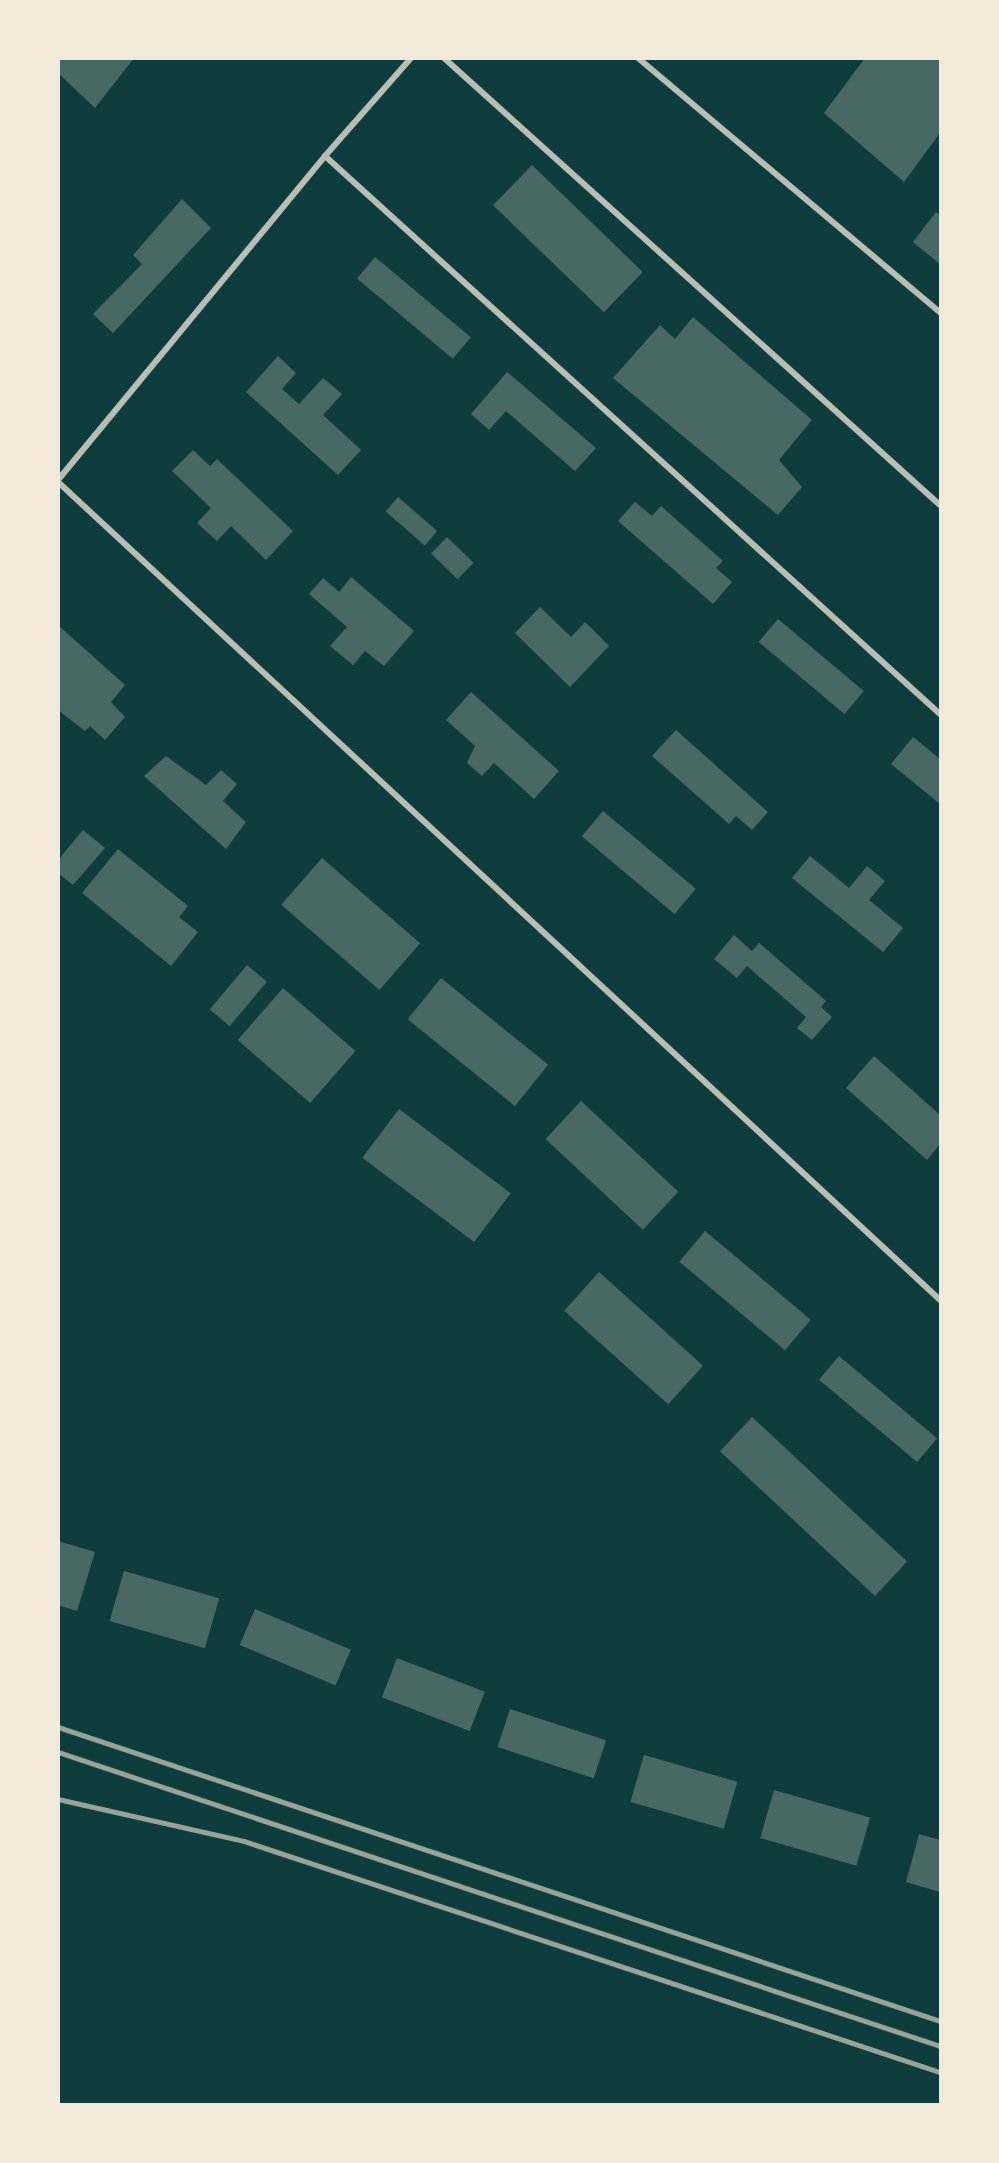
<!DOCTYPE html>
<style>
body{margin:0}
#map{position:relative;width:999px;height:2163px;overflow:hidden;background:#0f3d3e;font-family:"IBM Plex Sans",sans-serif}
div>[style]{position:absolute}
.building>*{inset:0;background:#486865;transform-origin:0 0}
.minor>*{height:6px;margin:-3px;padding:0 3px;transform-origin:3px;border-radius:3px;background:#b8beb3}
.rail>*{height:4.5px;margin:-2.25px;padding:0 2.25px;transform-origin:2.25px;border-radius:2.25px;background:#97a49c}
span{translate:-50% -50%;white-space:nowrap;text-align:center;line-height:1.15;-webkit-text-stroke:4.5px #f1e9da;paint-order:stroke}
.frame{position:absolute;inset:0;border:60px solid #f1e9da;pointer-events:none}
</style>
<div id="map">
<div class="building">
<i style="clip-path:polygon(58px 58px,134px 58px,95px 108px,58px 73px)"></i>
<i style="clip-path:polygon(865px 58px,938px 58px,940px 61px,940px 133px,904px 182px,824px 113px)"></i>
<i style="left:532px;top:165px;width:154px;height:56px;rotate:44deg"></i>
<i style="clip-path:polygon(182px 199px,211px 228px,113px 333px,93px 314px,142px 264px,133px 255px)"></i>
<i style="clip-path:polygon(936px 212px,940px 215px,940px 264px,913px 242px)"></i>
<i style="left:375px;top:257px;width:125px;height:28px;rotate:40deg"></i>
<i style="clip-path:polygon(693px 317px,812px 420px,779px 460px,802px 487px,778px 515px,613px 378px,660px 325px,675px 339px)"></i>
<i style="clip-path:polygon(278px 356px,296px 373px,282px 389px,299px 404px,323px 378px,342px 394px,323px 415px,361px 450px,338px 475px,246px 392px)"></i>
<i style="clip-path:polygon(507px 372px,596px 448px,575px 471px,506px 411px,489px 430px,471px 414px)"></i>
<i style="clip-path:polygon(193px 450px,210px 466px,217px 459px,293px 531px,266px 560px,231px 526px,217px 541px,197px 523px,211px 508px,172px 471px)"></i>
<i style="left:398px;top:497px;width:52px;height:19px;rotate:41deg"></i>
<i style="clip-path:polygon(635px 502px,652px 516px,661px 506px,723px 561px,716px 568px,732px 582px,713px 604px,618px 521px)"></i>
<i style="left:447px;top:537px;width:37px;height:23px;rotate:44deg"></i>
<i style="clip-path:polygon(351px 577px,414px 631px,384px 666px,365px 651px,353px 665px,330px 646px,347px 627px,309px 594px,323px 578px,339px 592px)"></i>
<i style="clip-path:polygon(540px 607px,571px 637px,585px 622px,609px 646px,570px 687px,515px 633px)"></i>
<i style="left:778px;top:619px;width:112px;height:30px;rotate:40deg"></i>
<i style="clip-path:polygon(58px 625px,125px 685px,111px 702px,125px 717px,105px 740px,90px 726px,85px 731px,58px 710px)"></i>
<i style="clip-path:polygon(471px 692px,559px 771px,534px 799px,494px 763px,482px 776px,467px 763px,475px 746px,446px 720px)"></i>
<i style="clip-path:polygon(676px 730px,768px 812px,752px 830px,736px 816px,729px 824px,652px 756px)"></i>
<i style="clip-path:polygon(913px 737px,940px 759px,940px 804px,891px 764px)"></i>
<i style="clip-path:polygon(166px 756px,206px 785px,221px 770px,237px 784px,223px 801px,246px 822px,226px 849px,144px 776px)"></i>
<i style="left:603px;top:811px;width:121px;height:33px;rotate:40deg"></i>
<i style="clip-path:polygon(83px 830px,105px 848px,73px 885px,58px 873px,58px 860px)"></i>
<i style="clip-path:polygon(118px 849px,188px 906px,179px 917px,198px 932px,171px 966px,82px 893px)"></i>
<i style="clip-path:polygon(810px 856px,849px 888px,867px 866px,885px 881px,869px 900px,903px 928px,883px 952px,792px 878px)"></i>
<i style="left:322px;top:858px;width:130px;height:62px;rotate:41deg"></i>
<i style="clip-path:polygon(734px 935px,752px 951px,759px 943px,826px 1001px,821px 1007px,832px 1017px,812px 1040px,797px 1028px,806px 1017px,747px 966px,737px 978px,714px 959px)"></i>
<i style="left:247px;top:965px;width:26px;height:58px;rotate:40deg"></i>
<i style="left:441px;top:978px;width:138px;height:53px;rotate:39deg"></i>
<i style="left:283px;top:988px;width:96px;height:69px;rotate:41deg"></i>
<i style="clip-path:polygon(874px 1056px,940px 1115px,940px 1144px,927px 1160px,846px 1088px)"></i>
<i style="left:581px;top:1101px;width:133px;height:52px;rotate:43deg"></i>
<i style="left:399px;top:1109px;width:140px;height:61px;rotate:37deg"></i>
<i style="left:705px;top:1231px;width:138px;height:40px;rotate:40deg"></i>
<i style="left:599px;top:1272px;width:140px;height:52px;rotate:42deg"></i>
<i style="left:839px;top:1356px;width:128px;height:31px;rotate:40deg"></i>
<i style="left:752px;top:1417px;width:212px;height:47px;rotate:43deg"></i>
<i style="clip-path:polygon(58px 1541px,95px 1552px,77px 1611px,58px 1605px)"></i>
<i style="left:124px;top:1571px;width:99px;height:52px;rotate:16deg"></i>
<i style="left:255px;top:1609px;width:104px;height:39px;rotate:23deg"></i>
<i style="left:397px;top:1658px;width:94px;height:42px;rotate:21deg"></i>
<i style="left:510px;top:1709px;width:101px;height:40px;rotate:18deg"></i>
<i style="left:644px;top:1755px;width:97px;height:49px;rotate:16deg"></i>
<i style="left:774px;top:1790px;width:100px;height:50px;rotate:16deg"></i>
<i style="clip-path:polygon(919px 1834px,940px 1840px,940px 1892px,906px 1882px)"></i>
</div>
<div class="minor">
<i style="left:444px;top:58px;width:668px;rotate:42.03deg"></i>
<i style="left:638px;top:58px;width:395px;rotate:40.1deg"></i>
<i style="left:325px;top:156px;width:830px;rotate:42.22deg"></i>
<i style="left:58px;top:480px;width:420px;rotate:-50.5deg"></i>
<i style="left:325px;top:156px;width:130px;rotate:-48.7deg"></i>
<i style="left:58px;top:482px;width:1203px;rotate:42.84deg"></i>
</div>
<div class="rail">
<i style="left:58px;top:1727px;width:930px;rotate:18.43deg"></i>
<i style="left:58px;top:1752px;width:930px;rotate:18.43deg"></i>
<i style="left:58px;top:1799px;width:191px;rotate:12.7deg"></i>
<i style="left:244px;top:1841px;width:733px;rotate:18.36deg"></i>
</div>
<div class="frame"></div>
</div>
